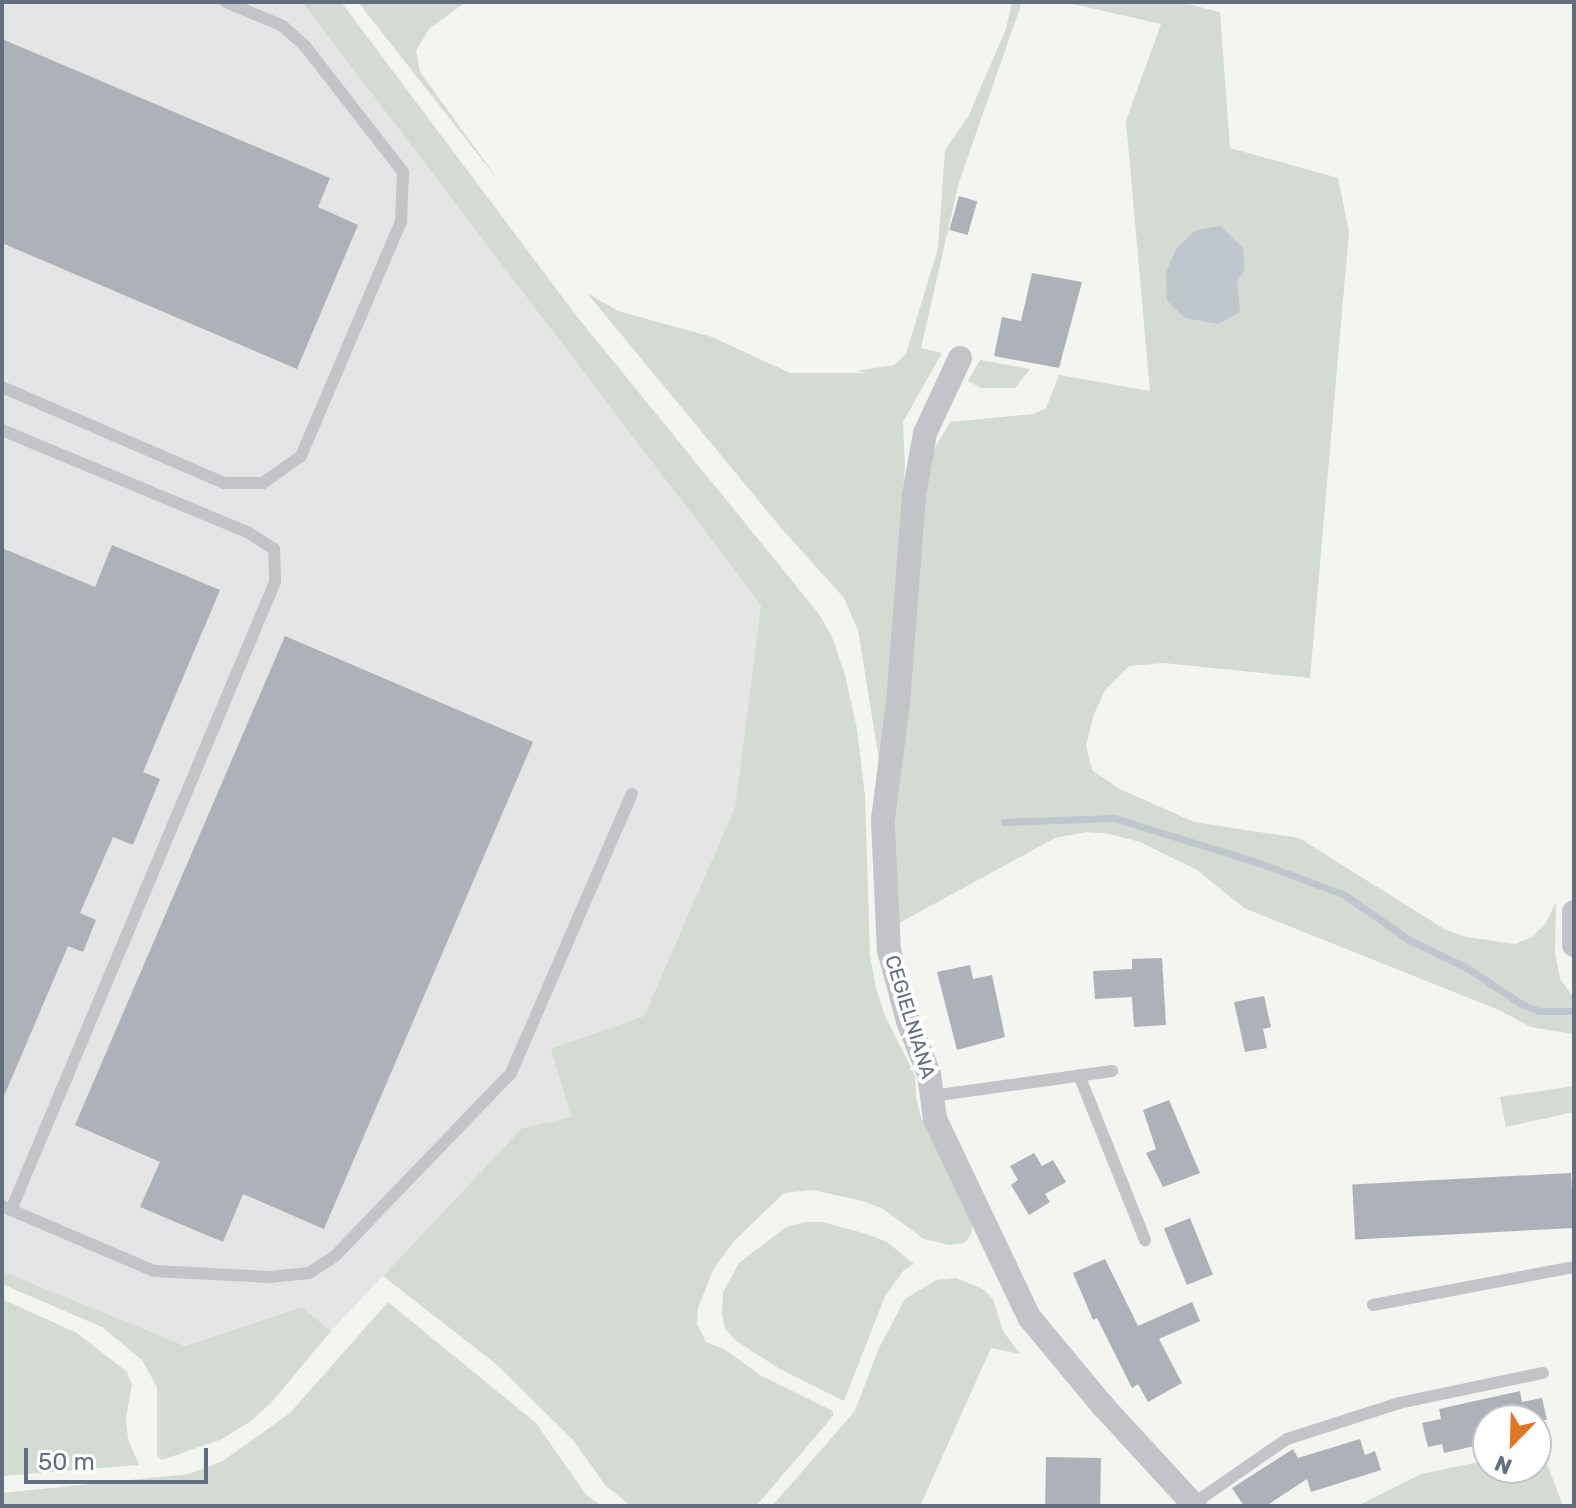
<!DOCTYPE html>
<style>
body{margin:0}
#map{position:relative;width:1576px;height:1508px;overflow:hidden;background:#f4f4f0;font-family:Rubik,sans-serif}
div>[style]{position:absolute}
.built>*{inset:0;background:#e4e5e4}
.green>*{inset:0;background:#d4dbd2}
.water>*{inset:0;background:#bfc6cd}
.stream>*{height:7px;margin:-3.5px;padding:0 3.5px;transform-origin:3.5px;border-radius:3.5px;background:#bfc6cd}
.building>*{inset:0;background:#adb2b8;transform-origin:0 0}
.lane>*{height:12px;margin:-6px;padding:0 6px;transform-origin:6px;border-radius:6px;background:#c2c4c8}
.street>*{height:24px;margin:-12px;padding:0 12px;transform-origin:12px;border-radius:12px;background:#c2c4c8}
span{translate:-50% -50%;white-space:nowrap;text-align:center;line-height:1.15;-webkit-text-stroke:8px #fff;paint-order:stroke}
.street-label{font-size:20px;color:#646e81}
.frame{position:absolute;inset:0;border:4px solid #646e81;pointer-events:none}
.north{position:absolute;left:1472px;top:1404px;width:80px;height:80px;box-sizing:border-box;background:#fff;border:2px solid #c1c5cd;border-radius:50%;rotate:203deg;font-size:22px;font-weight:700;line-height:32px;text-align:center;color:#646e81}
.north::after{content:'';display:block;margin:auto;width:28px;height:36px;background:#e07525;clip-path:polygon(50% 0,100% 100%,50% 72%,0 100%)}
.scale{position:absolute;left:24px;top:1448px;width:184px;height:36px;box-sizing:border-box;border:4px solid #646e81;border-top:0;padding-left:10px;font-size:24px;line-height:28px;white-space:nowrap;color:#646e81;-webkit-text-stroke:6px #fff;paint-order:stroke}
</style>
<div id="map">
<div class="built">
<i style="clip-path:polygon(2px 2px,302px 2px,761px 605px,735px 807px,644px 1016px,552px 1049px,571px 1117px,522px 1128px,331px 1331px,302px 1307px,185px 1346px,2px 1271px)"></i>
</div>
<div class="green">
<i style="clip-path:polygon(302px 2px,341px 2px,575px 314px,819px 614px,832px 637px,845px 675px,857px 729px,865px 796px,870px 956px,876px 988px,885px 1016px,915px 1075px,916px 1098px,921px 1117px,973px 1221px,971px 1235px,964px 1243px,950px 1245px,924px 1239px,883px 1209px,863px 1201px,812px 1190px,784px 1193px,734px 1241px,713px 1270px,698px 1308px,697px 1324px,706px 1342px,724px 1349px,760px 1375px,833px 1411px,833px 1416px,756px 1506px,631px 1506px,606px 1486px,573px 1440px,496px 1364px,383px 1276px,522px 1128px,571px 1117px,551px 1049px,644px 1016px,735px 807px,761px 605px)"></i>
<i style="clip-path:polygon(358px 2px,466px 2px,429px 29px,416px 51px,420px 72px,502px 185px)"></i>
<i style="clip-path:polygon(1012px 2px,1022px 2px,959px 182px,921px 348px,942px 353px,903px 422px,905px 467px,881px 772px,858px 630px,844px 598px,782px 529px,587px 293px,618px 311px,712px 337px,790px 373px,869px 373px,856px 371px,894px 365px,906px 354px,938px 248px,945px 150px,968px 117px,1006px 29px)"></i>
<i style="clip-path:polygon(1064px 2px,1179px 2px,1220px 12px,1230px 148px,1338px 178px,1349px 232px,1310px 678px,1164px 663px,1129px 666px,1105px 690px,1094px 714px,1086px 745px,1092px 770px,1120px 789px,1194px 822px,1299px 838px,1446px 930px,1466px 937px,1515px 944px,1532px 937px,1546px 923px,1556px 902px,1555px 952px,1560px 979px,1574px 998px,1574px 1034px,1531px 1027px,1499px 1010px,1244px 908px,1197px 870px,1140px 842px,1110px 834px,1087px 832px,1055px 838px,899px 923px,895px 810px,926px 463px,950px 422px,1033px 414px,1046px 408px,1059px 375px,1150px 391px,1126px 121px,1161px 24px)"></i>
<i style="clip-path:polygon(980px 360px,1030px 369px,1015px 388px,981px 388px,968px 381px)"></i>
<i style="clip-path:polygon(1574px 1086px,1574px 1112px,1506px 1127px,1500px 1097px)"></i>
<i style="clip-path:polygon(805px 1222px,822px 1222px,867px 1234px,887px 1242px,914px 1264px,904px 1270px,885px 1296px,844px 1401px,780px 1369px,735px 1340px,725px 1328px,722px 1314px,723px 1292px,739px 1263px,786px 1227px)"></i>
<i style="clip-path:polygon(2px 1271px,185px 1346px,302px 1307px,331px 1331px,271px 1403px,251px 1421px,222px 1439px,162px 1460px,157px 1455px,157px 1387px,142px 1360px,102px 1327px,2px 1284px)"></i>
<i style="clip-path:polygon(956px 1278px,983px 1289px,993px 1299px,1003px 1331px,1020px 1354px,991px 1348px,920px 1506px,772px 1506px,855px 1411px,878px 1350px,905px 1299px,936px 1280px)"></i>
<i style="clip-path:polygon(2px 1299px,77px 1333px,126px 1371px,132px 1384px,126px 1418px,128px 1439px,139px 1465px,2px 1476px)"></i>
<i style="clip-path:polygon(388px 1302px,536px 1423px,586px 1495px,602px 1506px,2px 1506px,2px 1493px,189px 1474px,223px 1461px,290px 1413px)"></i>
<i style="clip-path:polygon(1541px 1448px,1563px 1506px,1357px 1506px,1421px 1474px,1488px 1460px,1488px 1468px,1536px 1468px,1536px 1449px)"></i>
</div>
<div class="water">
<i style="clip-path:polygon(1220px 226px,1243px 248px,1245px 269px,1237px 282px,1240px 312px,1218px 324px,1185px 318px,1167px 301px,1166px 272px,1176px 249px,1196px 230px)"></i>
</div>
<div class="stream">
<i style="left:1004px;top:822px;width:110px;rotate:-2.1deg"></i>
<i style="left:1114px;top:818px;width:152px;rotate:17.2deg"></i>
<i style="left:1259px;top:863px;width:90px;rotate:20.3deg"></i>
<i style="left:1343px;top:894px;width:83px;rotate:34.7deg"></i>
<i style="left:1411px;top:941px;width:61px;rotate:25.3deg"></i>
<i style="left:1466px;top:967px;width:65px;rotate:33.7deg"></i>
<i style="left:1520px;top:1003px;width:21px;rotate:23deg"></i>
<i style="left:1539px;top:1011px;width:35px"></i>
</div>
<div class="building">
<i style="clip-path:polygon(2px 39px,330px 178px,318px 207px,358px 225px,297px 369px,2px 243px)"></i>
<i style="left:959px;top:196px;width:19px;height:35px;rotate:16deg"></i>
<i style="clip-path:polygon(1032px 273px,1082px 282px,1059px 368px,994px 356px,1002px 317px,1021px 321px)"></i>
<i style="clip-path:polygon(112px 545px,220px 590px,143px 772px,160px 779px,133px 845px,113px 837px,80px 913px,96px 920px,83px 952px,68px 946px,2px 1101px,2px 548px,95px 587px)"></i>
<i style="clip-path:polygon(285px 636px,533px 742px,324px 1229px,243px 1194px,223px 1242px,140px 1207px,160px 1162px,75px 1125px)"></i>
<i style="clip-path:polygon(1162px 958px,1166px 1025px,1134px 1027px,1132px 997px,1095px 999px,1093px 971px,1132px 969px,1132px 959px)"></i>
<i style="clip-path:polygon(970px 965px,973px 979px,992px 975px,1005px 1037px,957px 1050px,937px 972px)"></i>
<i style="clip-path:polygon(1264px 996px,1271px 1027px,1263px 1029px,1267px 1048px,1245px 1052px,1234px 1002px)"></i>
<i style="clip-path:polygon(1169px 1100px,1200px 1173px,1163px 1187px,1146px 1153px,1156px 1149px,1143px 1110px)"></i>
<i style="clip-path:polygon(1034px 1153px,1042px 1166px,1053px 1160px,1066px 1182px,1045px 1194px,1050px 1202px,1029px 1215px,1011px 1185px,1018px 1180px,1010px 1166px)"></i>
<i style="left:1571px;top:1173px;width:55px;height:219px;rotate:87deg"></i>
<i style="left:1190px;top:1218px;width:61px;height:28px;rotate:68deg"></i>
<i style="clip-path:polygon(1105px 1259px,1138px 1326px,1192px 1302px,1200px 1321px,1159px 1339px,1182px 1383px,1148px 1402px,1138px 1384px,1132px 1388px,1097px 1318px,1093px 1320px,1073px 1273px)"></i>
<i style="clip-path:polygon(1520px 1391px,1522px 1402px,1542px 1398px,1547px 1420px,1488px 1420px,1488px 1438px,1473px 1441px,1474px 1446px,1444px 1453px,1442px 1444px,1428px 1447px,1422px 1423px,1441px 1419px,1439px 1409px)"></i>
<i style="clip-path:polygon(1360px 1439px,1365px 1455px,1375px 1451px,1381px 1470px,1311px 1492px,1307px 1479px,1266px 1506px,1244px 1506px,1232px 1488px,1293px 1449px,1298px 1458px)"></i>
<i style="left:1046px;top:1457px;width:55px;height:49px;rotate:1deg"></i>
</div>
<div class="lane">
<i style="left:2px;top:387px;width:242px;rotate:23.4deg"></i>
<i style="left:224px;top:483px;width:39px"></i>
<i style="left:263px;top:483px;width:47px;rotate:-35.4deg"></i>
<i style="left:301px;top:456px;width:254px;rotate:-66.9deg"></i>
<i style="left:401px;top:222px;width:50px;rotate:-87.7deg"></i>
<i style="left:403px;top:172px;width:160px;rotate:-127.9deg"></i>
<i style="left:305px;top:46px;width:30px;rotate:-138deg"></i>
<i style="left:283px;top:26px;width:62px;rotate:-157.2deg"></i>
<i style="left:2px;top:430px;width:268px;rotate:22.6deg"></i>
<i style="left:249px;top:533px;width:30px;rotate:33deg"></i>
<i style="left:274px;top:549px;width:33px;rotate:88deg"></i>
<i style="left:275px;top:582px;width:681px;rotate:112.8deg"></i>
<i style="left:11px;top:1210px;width:10px;rotate:-156deg"></i>
<i style="left:1079px;top:1075px;width:178px;rotate:68.2deg"></i>
<i style="left:932px;top:1096px;width:182px;rotate:-7.9deg"></i>
<i style="left:11px;top:1210px;width:155px;rotate:23.1deg"></i>
<i style="left:154px;top:1271px;width:116px;rotate:3deg"></i>
<i style="left:270px;top:1277px;width:39px;rotate:-6deg"></i>
<i style="left:309px;top:1273px;width:31px;rotate:-33deg"></i>
<i style="left:335px;top:1256px;width:254px;rotate:-46.1deg"></i>
<i style="left:511px;top:1073px;width:304px;rotate:-66.6deg"></i>
<i style="left:1373px;top:1305px;width:205px;rotate:-10.7deg"></i>
<i style="left:1193px;top:1504px;width:114px;rotate:-34.7deg"></i>
<i style="left:1287px;top:1439px;width:118px;rotate:-17.8deg"></i>
<i style="left:1399px;top:1403px;width:147px;rotate:-11.8deg"></i>
</div>
<div class="street">
<i style="left:960px;top:358px;width:83px;rotate:115deg"></i>
<i style="left:925px;top:433px;width:63px;rotate:100.1deg"></i>
<i style="left:914px;top:495px;width:209px;rotate:94.4deg"></i>
<i style="left:898px;top:703px;width:118px;rotate:97.3deg"></i>
<i style="left:883px;top:820px;width:130px;rotate:87.4deg"></i>
<i style="left:889px;top:950px;width:73px;rotate:75deg"></i>
<i style="left:908px;top:1021px;width:57px;rotate:68.4deg"></i>
<i style="left:929px;top:1074px;width:45px;rotate:82.4deg"></i>
<i style="left:935px;top:1119px;width:219px;rotate:64.6deg"></i>
<i style="left:1029px;top:1317px;width:116px;rotate:50.3deg"></i>
<i style="left:1103px;top:1406px;width:136px;rotate:47.4deg"></i>
<i style="left:1574px;top:912px;width:33px;rotate:90deg"></i>
</div>
<div class="street-label">
<span style="left:910px;top:1017px;rotate:73deg">CEGIELNIANA</span>
</div>
<div class="frame"></div>
<div class="north">N</div>
<div class="scale">50 m</div>
</div>
